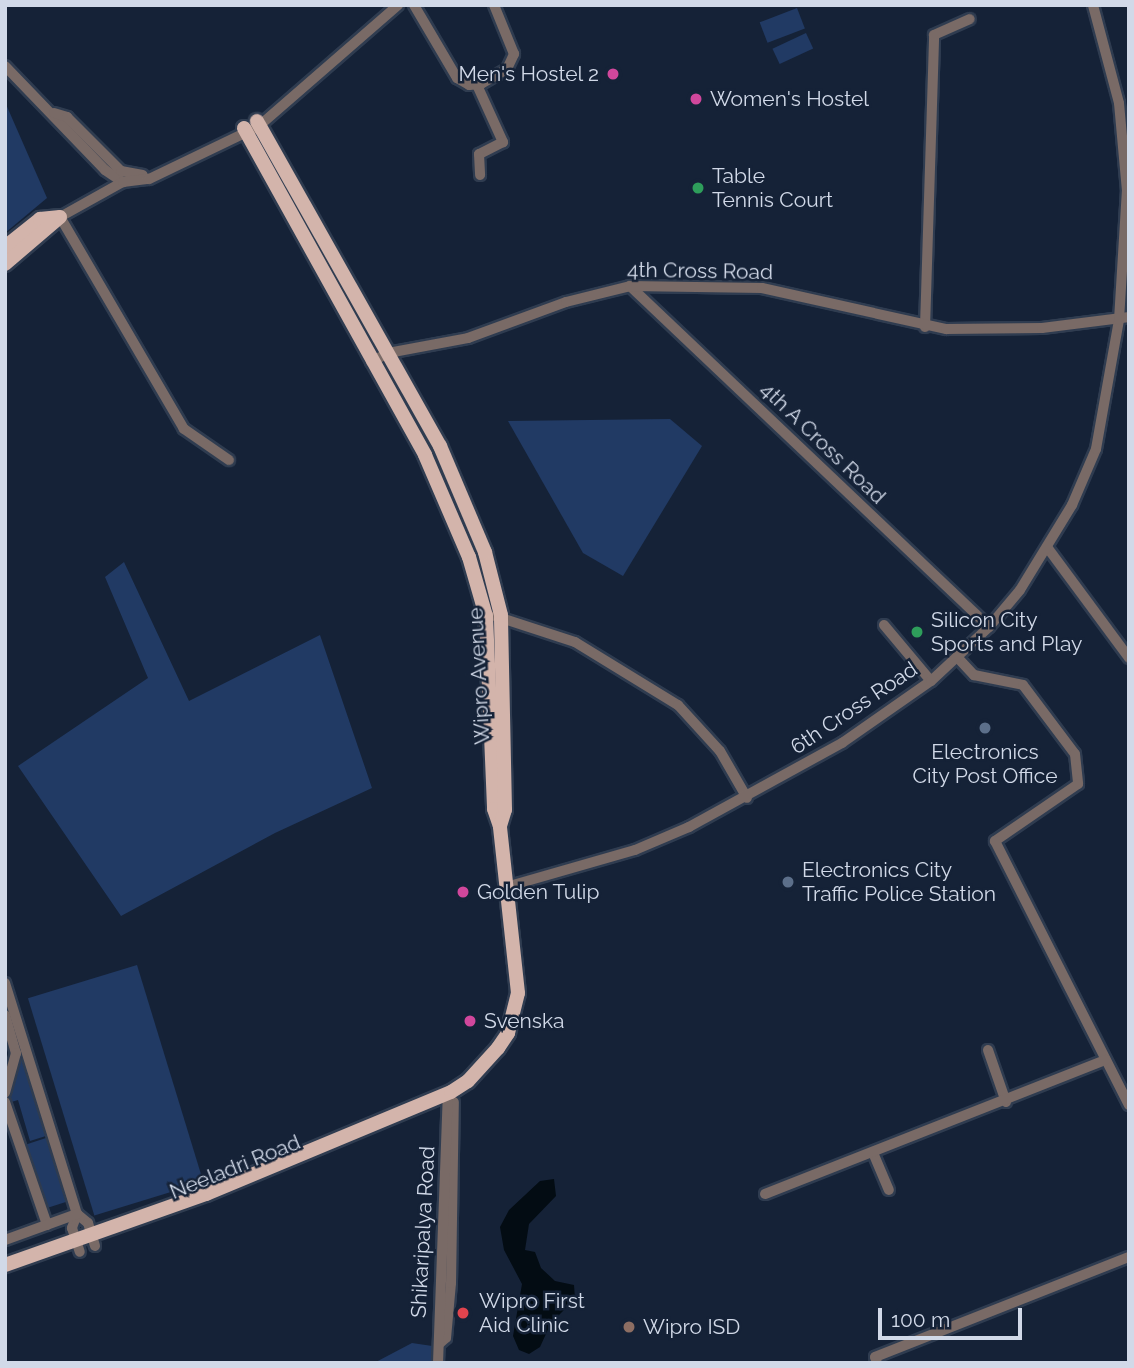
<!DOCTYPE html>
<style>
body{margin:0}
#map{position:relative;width:1134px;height:1368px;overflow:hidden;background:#152237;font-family:Raleway,sans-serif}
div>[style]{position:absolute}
.green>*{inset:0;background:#213a64;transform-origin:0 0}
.water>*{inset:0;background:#030c13}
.roads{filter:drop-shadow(2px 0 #2f3c50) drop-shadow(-2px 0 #2f3c50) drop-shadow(0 2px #2f3c50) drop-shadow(0 -2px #2f3c50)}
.minor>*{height:10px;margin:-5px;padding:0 5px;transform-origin:5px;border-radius:5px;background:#796a66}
.major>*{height:14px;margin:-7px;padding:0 7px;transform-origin:7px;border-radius:7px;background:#d3b4ab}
.dots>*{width:19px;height:19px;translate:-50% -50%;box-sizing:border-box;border:4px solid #152237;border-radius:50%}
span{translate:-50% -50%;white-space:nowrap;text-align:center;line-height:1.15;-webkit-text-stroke:5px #152237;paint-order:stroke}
.poi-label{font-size:21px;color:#d1d9e8}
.right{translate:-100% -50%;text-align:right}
.left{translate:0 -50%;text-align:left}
.street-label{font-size:21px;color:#d1d9e8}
.frame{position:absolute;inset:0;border:7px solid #d1d9e8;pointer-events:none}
.scale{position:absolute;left:878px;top:1308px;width:144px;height:32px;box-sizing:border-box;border:4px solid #d1d9e8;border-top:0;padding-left:9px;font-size:21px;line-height:24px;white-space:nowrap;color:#d1d9e8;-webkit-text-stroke:5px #152237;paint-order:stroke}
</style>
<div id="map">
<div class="green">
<i style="left:797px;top:8px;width:22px;height:40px;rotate:69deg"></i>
<i style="left:806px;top:33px;width:17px;height:37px;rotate:65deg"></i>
<i style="clip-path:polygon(5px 102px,47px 198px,5px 233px)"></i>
<i style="clip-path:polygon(670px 419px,702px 446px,623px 576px,583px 553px,508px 421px)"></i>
<i style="clip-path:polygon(124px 562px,189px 701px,320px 635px,372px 788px,275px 833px,121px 916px,18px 766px,148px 678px,105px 577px)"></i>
<i style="left:137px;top:965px;width:227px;height:114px;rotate:73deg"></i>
<i style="clip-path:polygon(23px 1052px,49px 1135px,30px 1141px,18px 1100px,8px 1103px)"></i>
<i style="left:49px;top:1137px;width:67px;height:28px;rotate:72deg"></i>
<i style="clip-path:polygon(412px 1343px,439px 1347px,438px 1363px,374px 1363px)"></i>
</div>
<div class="water">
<i style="clip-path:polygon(554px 1179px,556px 1196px,529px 1224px,525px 1250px,535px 1252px,541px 1268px,555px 1281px,574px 1285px,575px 1299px,551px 1323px,540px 1347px,529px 1354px,519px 1350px,513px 1336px,522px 1284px,504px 1250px,500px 1227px,509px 1210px,540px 1181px)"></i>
</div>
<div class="roads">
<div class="minor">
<i style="left:414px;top:5px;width:85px;rotate:59.5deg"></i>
<i style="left:457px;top:78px;width:14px;rotate:30deg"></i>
<i style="left:469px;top:85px;width:12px;rotate:-5deg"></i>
<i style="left:481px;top:84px;width:30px;rotate:-30deg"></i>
<i style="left:507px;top:69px;width:17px;rotate:-65deg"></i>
<i style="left:514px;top:54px;width:53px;rotate:-112.2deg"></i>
<i style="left:5px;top:66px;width:144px;rotate:46.1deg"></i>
<i style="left:105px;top:170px;width:22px;rotate:34deg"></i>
<i style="left:477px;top:85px;width:63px;rotate:65.5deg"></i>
<i style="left:503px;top:142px;width:27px;rotate:153deg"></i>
<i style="left:479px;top:154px;width:21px;rotate:87deg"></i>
<i style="left:54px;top:113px;width:14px;rotate:17deg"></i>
<i style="left:67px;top:117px;width:76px;rotate:45deg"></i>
<i style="left:121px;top:171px;width:22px;rotate:10deg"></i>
<i style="left:630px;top:286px;width:495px;rotate:43.5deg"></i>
<i style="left:925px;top:327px;width:292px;rotate:-88.2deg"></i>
<i style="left:934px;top:35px;width:39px;rotate:-24deg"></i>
<i style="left:371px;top:362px;width:19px;rotate:-28deg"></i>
<i style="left:388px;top:353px;width:81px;rotate:-10.6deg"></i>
<i style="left:468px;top:338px;width:104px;rotate:-20.2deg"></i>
<i style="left:566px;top:302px;width:66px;rotate:-14deg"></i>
<i style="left:630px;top:286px;width:132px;rotate:0.9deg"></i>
<i style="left:762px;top:288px;width:189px;rotate:12.6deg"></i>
<i style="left:946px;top:329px;width:96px;rotate:-0.6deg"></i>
<i style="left:1042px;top:328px;width:88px;rotate:-7.2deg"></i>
<i style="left:229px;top:460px;width:55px;rotate:-145.4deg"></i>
<i style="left:184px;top:429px;width:246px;rotate:-120.3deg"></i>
<i style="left:60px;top:217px;width:72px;rotate:-29.1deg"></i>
<i style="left:123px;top:182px;width:26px;rotate:-7deg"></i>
<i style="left:149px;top:179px;width:122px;rotate:-25.7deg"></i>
<i style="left:259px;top:126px;width:184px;rotate:-41deg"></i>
<i style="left:1047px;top:547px;width:138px;rotate:53.5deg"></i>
<i style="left:495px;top:616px;width:84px;rotate:18deg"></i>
<i style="left:575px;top:642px;width:121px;rotate:31.5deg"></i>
<i style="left:678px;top:705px;width:62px;rotate:47.6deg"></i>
<i style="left:720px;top:751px;width:54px;rotate:60.1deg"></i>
<i style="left:884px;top:625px;width:73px;rotate:50deg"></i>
<i style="left:957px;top:657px;width:25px;rotate:47deg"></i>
<i style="left:974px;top:675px;width:50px;rotate:11.5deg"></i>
<i style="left:1023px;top:685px;width:86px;rotate:53deg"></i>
<i style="left:1075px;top:754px;width:30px;rotate:84deg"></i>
<i style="left:1078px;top:784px;width:101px;rotate:145.5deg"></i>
<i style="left:995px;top:841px;width:296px;rotate:63.1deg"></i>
<i style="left:506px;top:887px;width:134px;rotate:-16deg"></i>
<i style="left:635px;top:850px;width:59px;rotate:-23.1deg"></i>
<i style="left:689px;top:827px;width:175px;rotate:-28.8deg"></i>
<i style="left:842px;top:743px;width:108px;rotate:-34.9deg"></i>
<i style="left:931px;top:681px;width:79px;rotate:-43deg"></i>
<i style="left:989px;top:627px;width:48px;rotate:-50deg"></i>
<i style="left:1020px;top:590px;width:100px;rotate:-58.5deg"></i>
<i style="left:1072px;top:505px;width:61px;rotate:-66.8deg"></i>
<i style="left:1096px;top:449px;width:131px;rotate:-79.9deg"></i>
<i style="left:1119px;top:320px;width:129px;rotate:-86.5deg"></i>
<i style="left:1127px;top:191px;width:88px;rotate:-95.2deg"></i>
<i style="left:1119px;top:103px;width:101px;rotate:-104.9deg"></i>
<i style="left:5px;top:983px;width:242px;rotate:72.7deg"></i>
<i style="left:77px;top:1214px;width:14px;rotate:39deg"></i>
<i style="left:88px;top:1223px;width:24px;rotate:73deg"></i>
<i style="left:5px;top:1015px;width:40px;rotate:74deg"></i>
<i style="left:16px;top:1053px;width:41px;rotate:105.4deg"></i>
<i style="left:988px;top:1050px;width:55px;rotate:70.9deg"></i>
<i style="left:5px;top:1102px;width:130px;rotate:71.1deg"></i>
<i style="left:874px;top:1155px;width:38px;rotate:67deg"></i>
<i style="left:765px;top:1194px;width:366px;rotate:-21.5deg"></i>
<i style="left:77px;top:1214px;width:15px;rotate:110deg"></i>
<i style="left:72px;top:1228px;width:25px;rotate:72deg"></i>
<i style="left:5px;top:1240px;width:77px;rotate:-19.9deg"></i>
<i style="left:439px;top:1344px;width:9px;rotate:-41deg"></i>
<i style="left:446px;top:1338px;width:55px;rotate:-84.8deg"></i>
<i style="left:451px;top:1283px;width:181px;rotate:-89.1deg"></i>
<i style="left:438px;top:1363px;width:270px;rotate:-87.9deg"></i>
<i style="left:877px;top:1363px;width:6px;rotate:-108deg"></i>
<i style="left:875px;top:1357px;width:273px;rotate:-21.5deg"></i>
</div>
<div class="major">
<i style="left:244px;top:128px;width:374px;rotate:61deg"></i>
<i style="left:425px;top:455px;width:111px;rotate:66.7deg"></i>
<i style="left:469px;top:557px;width:61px;rotate:73.9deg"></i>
<i style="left:486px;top:616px;width:193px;rotate:87.6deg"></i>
<i style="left:494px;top:809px;width:18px;rotate:71deg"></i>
<i style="left:5px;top:247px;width:45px;rotate:-38.7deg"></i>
<i style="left:40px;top:219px;width:20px;rotate:-6deg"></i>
<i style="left:5px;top:264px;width:72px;rotate:-40.5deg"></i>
<i style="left:5px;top:1265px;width:213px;rotate:-19.5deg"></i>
<i style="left:206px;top:1194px;width:265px;rotate:-22.6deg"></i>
<i style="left:451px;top:1092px;width:20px;rotate:-33deg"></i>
<i style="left:468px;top:1081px;width:45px;rotate:-47.7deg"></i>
<i style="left:498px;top:1048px;width:18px;rotate:-56deg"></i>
<i style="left:508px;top:1033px;width:41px;rotate:-76deg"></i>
<i style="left:518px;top:993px;width:168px;rotate:-96.2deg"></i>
<i style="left:500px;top:826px;width:17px;rotate:-73deg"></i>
<i style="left:505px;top:810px;width:195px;rotate:-91.2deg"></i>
<i style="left:501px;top:615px;width:65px;rotate:-104.3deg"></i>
<i style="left:485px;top:552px;width:115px;rotate:-113deg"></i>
<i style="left:440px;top:446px;width:373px;rotate:-119.4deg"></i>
</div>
</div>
<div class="dots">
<i style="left:613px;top:74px;background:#d1479c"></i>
<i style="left:696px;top:99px;background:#d1479c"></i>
<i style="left:698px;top:188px;background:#2e9e5b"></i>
<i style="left:917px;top:632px;background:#2e9e5b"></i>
<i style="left:985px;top:728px;background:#5c6f8a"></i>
<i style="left:788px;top:882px;background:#5c6f8a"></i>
<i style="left:463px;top:892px;background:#d1479c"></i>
<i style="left:470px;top:1021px;background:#d1479c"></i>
<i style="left:463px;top:1313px;background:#e0444e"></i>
<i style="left:629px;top:1327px;background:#8d6e63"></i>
</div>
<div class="poi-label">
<span class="right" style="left:599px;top:74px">Men's Hostel 2</span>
<span class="left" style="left:710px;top:99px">Women's Hostel</span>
<span class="left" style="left:712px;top:188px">Table<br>Tennis Court</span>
<span class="left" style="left:931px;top:632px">Silicon City<br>Sports and Play</span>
<span style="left:985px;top:764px">Electronics<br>City Post Office</span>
<span class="left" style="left:802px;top:882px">Electronics City<br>Traffic Police Station</span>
<span class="left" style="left:477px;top:892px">Golden Tulip</span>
<span class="left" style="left:484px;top:1021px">Svenska</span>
<span class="left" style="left:479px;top:1313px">Wipro First<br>Aid Clinic</span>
<span class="left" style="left:643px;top:1327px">Wipro ISD</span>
</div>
<div class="street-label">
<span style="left:700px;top:271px;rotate:1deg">4th Cross Road</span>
<span style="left:823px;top:443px;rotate:44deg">4th A Cross Road</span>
<span style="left:479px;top:676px;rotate:-93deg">Wipro Avenue</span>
<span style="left:854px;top:708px;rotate:-34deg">6th Cross Road</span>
<span style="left:235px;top:1167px;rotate:-22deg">Neeladri Road</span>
<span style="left:423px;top:1232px;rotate:-87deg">Shikaripalya Road</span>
</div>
<div class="frame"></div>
<div class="scale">100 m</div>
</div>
